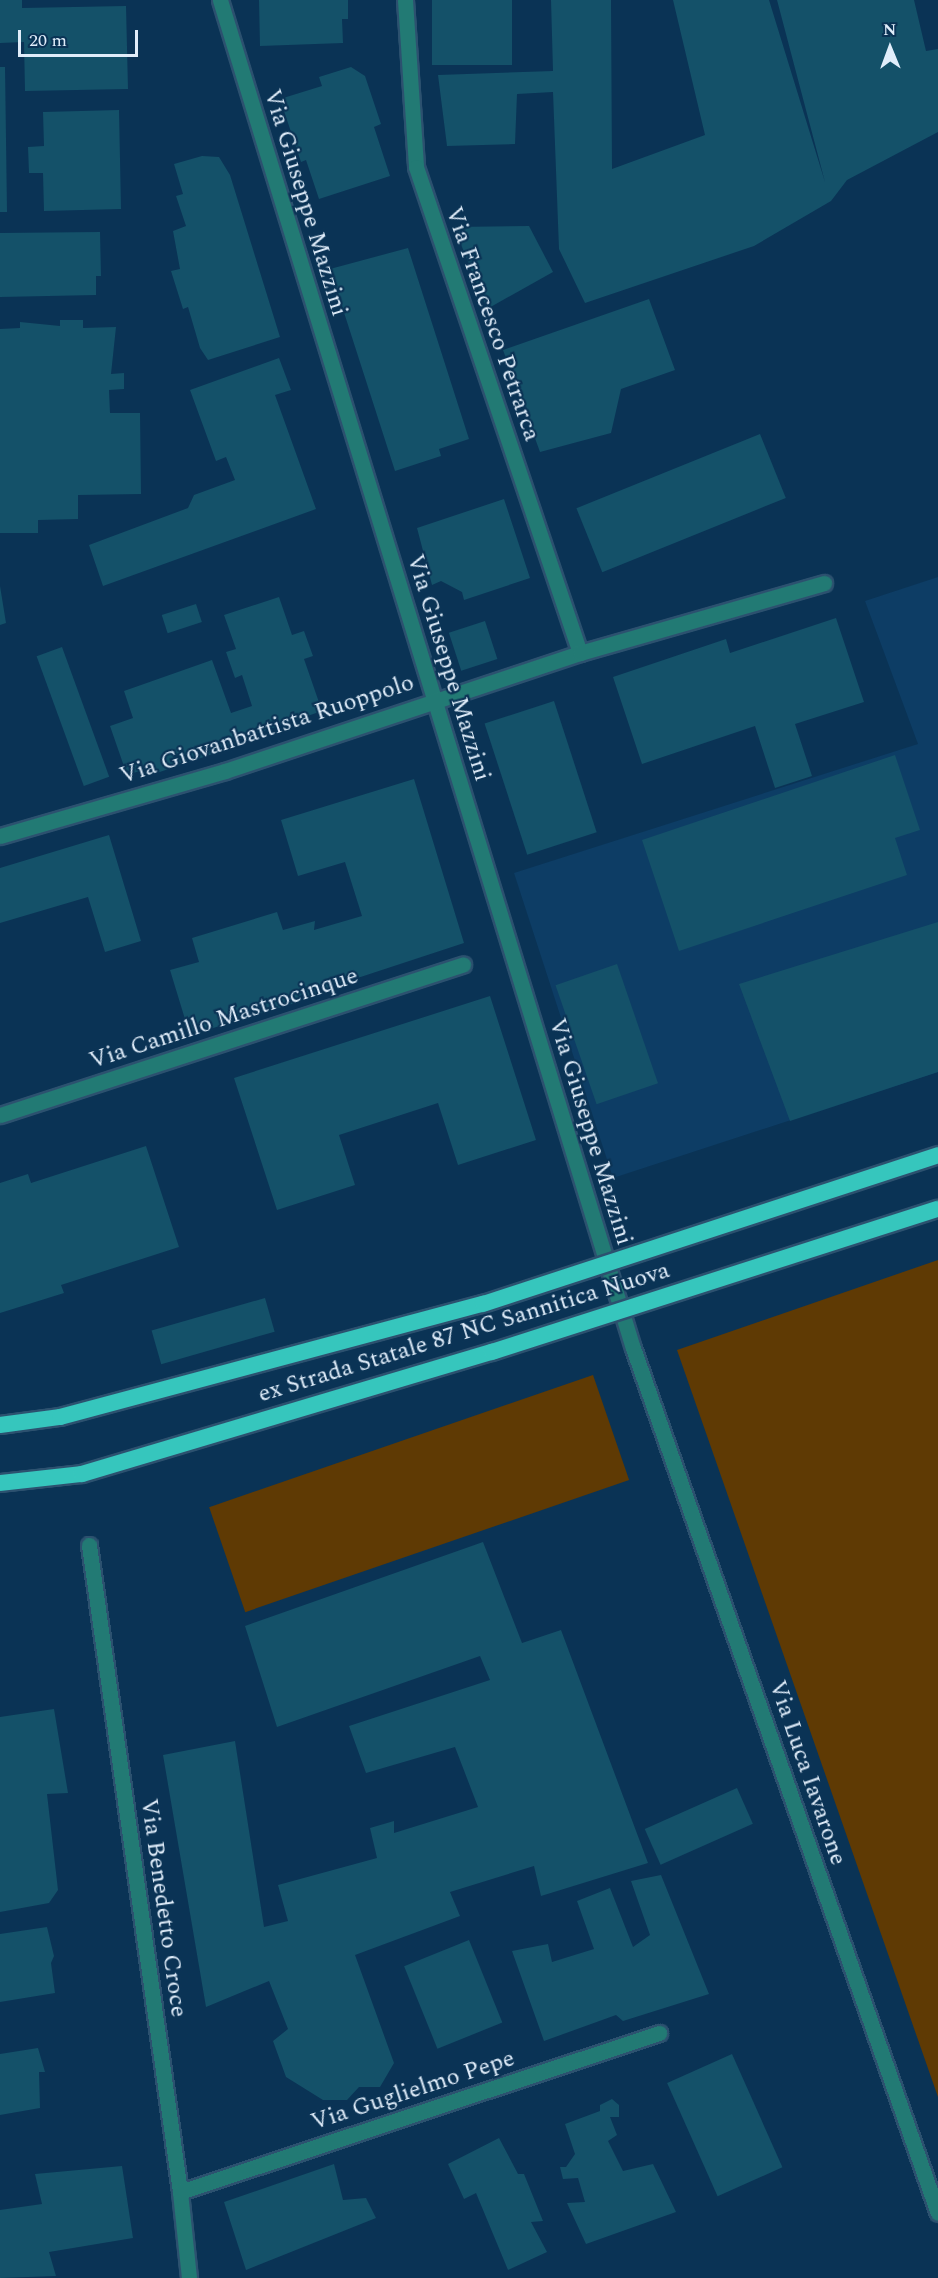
<!DOCTYPE html>
<style>
body{margin:0}
#map{position:relative;width:938px;height:2278px;overflow:hidden;background:#0a3355;font-family:Spectral,serif}
div>[style]{position:absolute}
.built>*{inset:0;background:#0d3d65}
.green>*{inset:0;background:#5f3a04;transform-origin:0 0}
.building>*{inset:0;background:#145169;transform-origin:0 0}
.roads{filter:drop-shadow(2px 0 #2c516f) drop-shadow(-2px 0 #2c516f) drop-shadow(0 2px #2c516f) drop-shadow(0 -2px #2c516f)}
.minor>*{height:15px;margin:-7.5px;padding:0 7.5px;transform-origin:7.5px;border-radius:7.5px;background:#227a74}
.bridges{filter:drop-shadow(2px 0 #2c516f) drop-shadow(-2px 0 #2c516f) drop-shadow(0 2px #2c516f) drop-shadow(0 -2px #2c516f)}
.trunk-bridge>*{height:16px;margin:-8px;padding:0 8px;transform-origin:8px;border-radius:8px;background:#36c6bd}
span{translate:-50% -50%;white-space:nowrap;text-align:center;line-height:1.15;-webkit-text-stroke:4.5px #0a3355;paint-order:stroke}
.street-label{font-size:24px;color:#e0edfa}
.north{position:absolute;left:860px;top:18px;width:60px;height:60px;-webkit-text-stroke:4px #0a3355;paint-order:stroke;rotate:359deg;font-size:16px;font-weight:700;line-height:24px;text-align:center;color:#e0edfa}
.north::after{content:'';display:block;margin:auto;width:21px;height:27px;background:#e0edfa;clip-path:polygon(50% 0,100% 100%,50% 72%,0 100%)}
.scale{position:absolute;left:18px;top:30px;width:120px;height:27px;box-sizing:border-box;border:3px solid #e0edfa;border-top:0;padding-left:8px;font-size:18px;line-height:21px;white-space:nowrap;color:#e0edfa;-webkit-text-stroke:4px #0a3355;paint-order:stroke}
</style>
<div id="map">
<div class="built">
<i style="clip-path:polygon(938px 577px,938px 1072px,613px 1178px,514px 873px,918px 744px,865px 601px)"></i>
</div>
<div class="green">
<i style="clip-path:polygon(938px 1260px,938px 2097px,677px 1350px)"></i>
<i style="left:593px;top:1375px;width:111px;height:406px;rotate:71deg"></i>
</div>
<div class="building">
<i style="clip-path:polygon(0 0,22px 0,22px 8px,126px 6px,128px 89px,25px 91px,24px 42px,0 43px)"></i>
<i style="clip-path:polygon(259px 0,348px 0,348px 19px,342px 19px,343px 43px,260px 46px)"></i>
<i style="left:432px;top:0;width:80px;height:65px"></i>
<i style="clip-path:polygon(551px 0,611px 0,612px 169px,705px 135px,673px 0,769px 0,825px 182px,777px 0,914px 0,926px 51px,938px 49px,938px 132px,847px 180px,831px 201px,754px 246px,585px 303px,559px 249px,553px 92px,517px 94px,515px 144px,447px 146px,438px 75px,553px 71px)"></i>
<i style="clip-path:polygon(0 67px,5px 67px,7px 212px,0 212px)"></i>
<i style="clip-path:polygon(351px 67px,365px 76px,381px 124px,374px 127px,390px 176px,319px 199px,306px 160px,301px 162px,280px 99px,322px 86px,319px 77px)"></i>
<i style="clip-path:polygon(119px 110px,121px 209px,44px 211px,43px 173px,29px 173px,28px 147px,44px 146px,43px 112px)"></i>
<i style="clip-path:polygon(202px 156px,219px 157px,230px 175px,280px 337px,208px 360px,200px 348px,188px 307px,183px 309px,171px 271px,180px 269px,173px 231px,186px 226px,176px 196px,183px 194px,174px 164px)"></i>
<i style="clip-path:polygon(529px 226px,553px 272px,487px 309px,454px 227px)"></i>
<i style="clip-path:polygon(100px 232px,101px 276px,96px 276px,96px 295px,0 297px,0 233px)"></i>
<i style="clip-path:polygon(408px 248px,469px 439px,439px 449px,441px 456px,395px 471px,330px 269px)"></i>
<i style="clip-path:polygon(649px 299px,675px 370px,621px 389px,611px 433px,540px 452px,503px 350px)"></i>
<i style="clip-path:polygon(60px 320px,83px 320px,83px 328px,116px 327px,111px 374px,124px 373px,124px 389px,109px 390px,110px 413px,140px 413px,141px 494px,78px 495px,78px 519px,38px 520px,38px 533px,0 533px,0 329px,20px 328px,20px 322px,60px 326px)"></i>
<i style="clip-path:polygon(279px 358px,291px 390px,275px 395px,316px 509px,103px 586px,89px 545px,188px 508px,194px 495px,235px 480px,226px 457px,216px 461px,190px 390px)"></i>
<i style="left:760px;top:434px;width:69px;height:198px;rotate:68deg"></i>
<i style="clip-path:polygon(504px 499px,530px 578px,464px 600px,462px 592px,441px 581px,432px 585px,417px 528px)"></i>
<i style="clip-path:polygon(0 586px,6px 623px,0 625px)"></i>
<i style="clip-path:polygon(279px 597px,292px 635px,304px 631px,313px 656px,304px 659px,322px 711px,234px 741px,236px 746px,151px 775px,149px 768px,127px 775px,110px 726px,133px 718px,124px 691px,212px 660px,231px 713px,252px 706px,242px 675px,235px 678px,226px 652px,236px 649px,224px 615px)"></i>
<i style="left:196px;top:604px;width:19px;height:36px;rotate:72deg"></i>
<i style="clip-path:polygon(836px 618px,864px 702px,795px 724px,812px 776px,775px 788px,755px 726px,642px 764px,613px 677px,726px 639px,730px 653px)"></i>
<i style="left:485px;top:621px;width:40px;height:38px;rotate:72deg"></i>
<i style="left:62px;top:647px;width:138px;height:27px;rotate:70deg"></i>
<i style="left:554px;top:701px;width:138px;height:73px;rotate:72deg"></i>
<i style="clip-path:polygon(895px 755px,920px 830px,895px 838px,907px 875px,679px 951px,642px 840px)"></i>
<i style="clip-path:polygon(414px 779px,464px 943px,321px 990px,324px 994px,197px 1033px,188px 1029px,170px 970px,199px 962px,192px 938px,277px 912px,283px 930px,315px 921px,314px 930px,362px 916px,345px 862px,298px 876px,281px 820px)"></i>
<i style="clip-path:polygon(109px 835px,141px 941px,105px 952px,88px 897px,0 923px,0 868px)"></i>
<i style="clip-path:polygon(938px 922px,938px 1072px,790px 1121px,739px 984px)"></i>
<i style="left:617px;top:964px;width:126px;height:65px;rotate:71deg"></i>
<i style="clip-path:polygon(490px 996px,536px 1140px,458px 1165px,438px 1103px,339px 1135px,355px 1185px,277px 1210px,234px 1078px)"></i>
<i style="clip-path:polygon(146px 1146px,179px 1247px,61px 1285px,64px 1293px,0 1313px,0 1183px,28px 1174px,31px 1183px)"></i>
<i style="left:265px;top:1298px;width:35px;height:118px;rotate:74deg"></i>
<i style="clip-path:polygon(483px 1542px,522px 1643px,561px 1630px,648px 1863px,541px 1896px,534px 1866px,450px 1892px,460px 1916px,355px 1955px,394px 2063px,380px 2087px,359px 2087px,347px 2100px,323px 2100px,286px 2077px,273px 2041px,288px 2029px,269px 1981px,206px 2007px,163px 1755px,235px 1741px,264px 1927px,288px 1921px,278px 1885px,377px 1858px,370px 1828px,394px 1821px,394px 1833px,478px 1807px,455px 1747px,366px 1773px,349px 1726px,490px 1680px,480px 1656px,277px 1727px,245px 1626px)"></i>
<i style="clip-path:polygon(54px 1709px,68px 1793px,47px 1794px,58px 1890px,49px 1903px,0 1912px,0 1717px)"></i>
<i style="left:737px;top:1788px;width:39px;height:101px;rotate:66deg"></i>
<i style="clip-path:polygon(661px 1875px,709px 1994px,623px 2021px,616px 2015px,544px 2041px,512px 1951px,548px 1944px,552px 1962px,594px 1949px,577px 1901px,610px 1888px,633px 1947px,650px 1935px,631px 1881px)"></i>
<i style="clip-path:polygon(47px 1927px,54px 1956px,51px 1963px,55px 1993px,0 2002px,0 1934px)"></i>
<i style="left:469px;top:1940px;width:89px;height:70px;rotate:68deg"></i>
<i style="clip-path:polygon(38px 2048px,45px 2072px,39px 2072px,40px 2108px,0 2115px,0 2054px)"></i>
<i style="left:732px;top:2054px;width:124px;height:71px;rotate:66deg"></i>
<i style="clip-path:polygon(612px 2099px,619px 2105px,619px 2117px,610px 2117px,617px 2135px,608px 2141px,623px 2171px,653px 2164px,676px 2212px,586px 2244px,567px 2203px,585px 2202px,578px 2178px,563px 2179px,560px 2167px,566px 2167px,575px 2154px,565px 2124px,600px 2111px,600px 2105px)"></i>
<i style="clip-path:polygon(499px 2138px,518px 2174px,524px 2174px,543px 2221px,531px 2222px,547px 2252px,508px 2270px,476px 2193px,464px 2199px,448px 2164px)"></i>
<i style="clip-path:polygon(334px 2164px,343px 2200px,366px 2198px,376px 2218px,246px 2270px,224px 2202px)"></i>
<i style="clip-path:polygon(122px 2166px,133px 2238px,49px 2252px,56px 2276px,0 2278px,0 2210px,42px 2204px,35px 2174px)"></i>
</div>
<div class="roads">
<div class="minor">
<i style="left:220px;top:0;width:1410px;rotate:72.97deg"></i>
<i style="left:633px;top:1348px;width:917px;rotate:70.58deg"></i>
<i style="left:405px;top:0;width:167px;rotate:86.2deg"></i>
<i style="left:416px;top:167px;width:513px;rotate:71.35deg"></i>
<i style="left:0;top:836px;width:234px;rotate:-16.1deg"></i>
<i style="left:225px;top:771px;width:374px;rotate:-18.4deg"></i>
<i style="left:580px;top:653px;width:254px;rotate:-16deg"></i>
<i style="left:0;top:1115px;width:487px;rotate:-18deg"></i>
<i style="left:89px;top:1545px;width:653px;rotate:81.99deg"></i>
<i style="left:180px;top:2192px;width:86px;rotate:84deg"></i>
<i style="left:180px;top:2192px;width:505px;rotate:-18.36deg"></i>
</div>
</div>
<div class="bridges">
<div class="trunk-bridge">
<i style="left:0;top:1425px;width:61px;rotate:-7.6deg"></i>
<i style="left:60px;top:1417px;width:438px;rotate:-15deg"></i>
<i style="left:483px;top:1304px;width:479px;rotate:-18.1deg"></i>
<i style="left:0;top:1483px;width:82px;rotate:-6.3deg"></i>
<i style="left:82px;top:1474px;width:428px;rotate:-16.6deg"></i>
<i style="left:492px;top:1352px;width:468px;rotate:-17.8deg"></i>
</div>
</div>
<div class="street-label">
<span style="left:305px;top:203px;rotate:73deg">Via Giuseppe Mazzini</span>
<span style="left:492px;top:324px;rotate:71deg">Via Francesco Petrarca</span>
<span style="left:448px;top:668px;rotate:73deg">Via Giuseppe Mazzini</span>
<span style="left:267px;top:730px;rotate:-18deg">Via Giovanbattista Ruoppolo</span>
<span style="left:224px;top:1019px;rotate:-18deg">Via Camillo Mastrocinque</span>
<span style="left:590px;top:1132px;rotate:73deg">Via Giuseppe Mazzini</span>
<span style="left:464px;top:1333px;rotate:-17deg">ex Strada Statale 87 NC Sannitica Nuova</span>
<span style="left:807px;top:1773px;rotate:71deg">Via Luca Iavarone</span>
<span style="left:163px;top:1908px;rotate:82deg">Via Benedetto Croce</span>
<span style="left:413px;top:2091px;rotate:-18deg">Via Guglielmo Pepe</span>
</div>
<div class="north">N</div>
<div class="scale">20 m</div>
</div>
